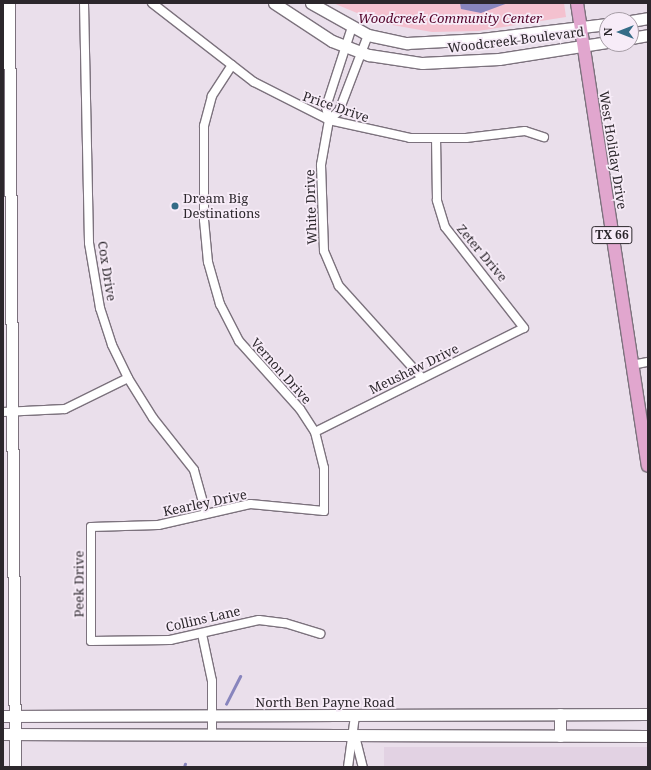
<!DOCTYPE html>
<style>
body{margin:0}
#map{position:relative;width:651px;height:770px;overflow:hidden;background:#eadfeb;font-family:"Noto Serif",serif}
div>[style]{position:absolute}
.built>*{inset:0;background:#e2d2e3;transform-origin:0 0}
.green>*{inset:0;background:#f4c1cf}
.water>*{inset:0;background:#8885bd}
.stream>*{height:2.5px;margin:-1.25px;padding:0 1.25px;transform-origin:1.25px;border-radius:1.25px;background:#8885bd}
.roads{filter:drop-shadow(1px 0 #7c727d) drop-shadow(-1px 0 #7c727d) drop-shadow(0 1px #7c727d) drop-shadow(0 -1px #7c727d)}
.street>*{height:8px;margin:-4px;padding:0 4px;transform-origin:4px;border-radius:4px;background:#fff}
.secondary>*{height:11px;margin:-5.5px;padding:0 5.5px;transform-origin:5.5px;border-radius:5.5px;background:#fff}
.primary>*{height:12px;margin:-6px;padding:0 6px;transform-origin:6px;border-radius:6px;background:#e1a6ce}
.dots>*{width:11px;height:11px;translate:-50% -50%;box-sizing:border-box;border:2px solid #f7ecf8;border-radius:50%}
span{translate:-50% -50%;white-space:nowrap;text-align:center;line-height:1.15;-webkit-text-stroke:3.5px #f7ecf8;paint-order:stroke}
.shield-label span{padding:1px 3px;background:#f7ecf8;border:1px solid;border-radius:3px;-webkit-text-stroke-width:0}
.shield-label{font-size:12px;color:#2c272c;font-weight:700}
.park-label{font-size:13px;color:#54052b;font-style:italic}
.street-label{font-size:13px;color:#2c272c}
.poi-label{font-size:13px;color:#2c272c}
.left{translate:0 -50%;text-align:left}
.frame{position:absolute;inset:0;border:4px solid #2c272c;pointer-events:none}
.north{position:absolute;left:599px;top:12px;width:40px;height:40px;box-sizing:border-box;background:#f7ecf8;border:1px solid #a69da6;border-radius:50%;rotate:270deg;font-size:11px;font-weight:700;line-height:16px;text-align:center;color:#2c272c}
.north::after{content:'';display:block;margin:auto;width:14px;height:18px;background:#356c87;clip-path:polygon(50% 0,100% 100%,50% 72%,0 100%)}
</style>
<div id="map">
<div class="built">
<i style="left:384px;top:747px;width:264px;height:20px"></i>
</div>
<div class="green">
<i style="clip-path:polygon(333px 3px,564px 3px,566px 17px,478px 31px,432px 32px,381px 23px)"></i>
</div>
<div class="water">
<i style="clip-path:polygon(460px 3px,508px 3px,481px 13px,461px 9px)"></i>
</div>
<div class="stream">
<i style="left:226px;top:704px;width:31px;rotate:-63deg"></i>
<i style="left:184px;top:767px;width:3px;rotate:-72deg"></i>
</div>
<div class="roads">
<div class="street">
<i style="left:84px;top:3px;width:240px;rotate:88.8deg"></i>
<i style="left:89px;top:243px;width:66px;rotate:80.4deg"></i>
<i style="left:100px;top:308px;width:39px;rotate:72deg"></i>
<i style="left:112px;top:345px;width:37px;rotate:64deg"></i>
<i style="left:128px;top:378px;width:47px;rotate:58deg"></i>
<i style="left:153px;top:418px;width:66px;rotate:51.7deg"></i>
<i style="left:194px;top:470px;width:45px;rotate:74.4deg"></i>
<i style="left:152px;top:3px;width:129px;rotate:37.8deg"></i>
<i style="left:254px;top:82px;width:84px;rotate:26.9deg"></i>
<i style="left:329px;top:120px;width:83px;rotate:12.5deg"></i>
<i style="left:410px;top:138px;width:56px"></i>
<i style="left:466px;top:138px;width:59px;rotate:-6.8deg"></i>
<i style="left:525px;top:131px;width:20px;rotate:18deg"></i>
<i style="left:352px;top:27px;width:84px;rotate:108deg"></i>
<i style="left:326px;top:107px;width:13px;rotate:77deg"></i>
<i style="left:329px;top:120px;width:46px;rotate:100.1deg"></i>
<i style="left:321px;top:165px;width:86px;rotate:88deg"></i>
<i style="left:324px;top:251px;width:38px;rotate:67deg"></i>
<i style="left:339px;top:286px;width:124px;rotate:47.9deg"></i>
<i style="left:232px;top:65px;width:37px;rotate:123deg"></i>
<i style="left:212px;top:96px;width:31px;rotate:105deg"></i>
<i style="left:204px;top:126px;width:94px;rotate:90deg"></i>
<i style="left:204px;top:220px;width:42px;rotate:84.6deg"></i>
<i style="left:208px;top:262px;width:44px;rotate:74.1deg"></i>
<i style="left:220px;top:304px;width:42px;rotate:62.8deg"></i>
<i style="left:239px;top:341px;width:91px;rotate:48.1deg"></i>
<i style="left:300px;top:409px;width:27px;rotate:57deg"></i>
<i style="left:315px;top:432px;width:37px;rotate:76deg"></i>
<i style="left:324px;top:468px;width:43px;rotate:90deg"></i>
<i style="left:324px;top:511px;width:74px;rotate:-174.6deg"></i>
<i style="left:250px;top:504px;width:94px;rotate:167.1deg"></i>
<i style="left:158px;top:525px;width:67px;rotate:178.3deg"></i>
<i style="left:91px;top:527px;width:114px;rotate:90deg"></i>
<i style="left:91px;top:641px;width:79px;rotate:-0.7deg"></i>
<i style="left:170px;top:640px;width:91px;rotate:-12.7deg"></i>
<i style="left:259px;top:620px;width:26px;rotate:7deg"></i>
<i style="left:285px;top:623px;width:37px;rotate:17deg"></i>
<i style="left:329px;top:120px;width:13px;rotate:-42deg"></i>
<i style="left:339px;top:111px;width:81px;rotate:-69.1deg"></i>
<i style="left:632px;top:365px;width:16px;rotate:-11deg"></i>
<i style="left:3px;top:412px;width:62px;rotate:-2.8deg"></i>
<i style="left:65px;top:409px;width:70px;rotate:-26.2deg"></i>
<i style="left:315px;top:432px;width:233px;rotate:-26.5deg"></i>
<i style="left:524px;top:328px;width:128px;rotate:-128deg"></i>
<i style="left:445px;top:227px;width:28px;rotate:-107deg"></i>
<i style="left:437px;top:200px;width:61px;rotate:-90.9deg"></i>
<i style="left:202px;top:634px;width:48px;rotate:78deg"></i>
<i style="left:212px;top:681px;width:54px;rotate:90deg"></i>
<i style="left:355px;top:736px;width:32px;rotate:76deg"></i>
<i style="left:348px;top:767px;width:51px;rotate:-82.2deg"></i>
</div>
<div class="secondary">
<i style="left:9px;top:3px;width:764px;rotate:89.55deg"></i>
<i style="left:274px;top:3px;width:69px;rotate:33.2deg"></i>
<i style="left:332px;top:41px;width:40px;rotate:21deg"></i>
<i style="left:369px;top:55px;width:54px;rotate:8.6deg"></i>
<i style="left:422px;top:63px;width:77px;rotate:-3deg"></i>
<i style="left:499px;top:59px;width:109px;rotate:-8.9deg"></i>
<i style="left:311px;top:3px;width:65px;rotate:29.3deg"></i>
<i style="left:368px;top:35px;width:40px;rotate:12deg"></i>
<i style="left:407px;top:43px;width:74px;rotate:-3.1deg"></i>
<i style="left:481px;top:39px;width:127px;rotate:-6.8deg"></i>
<i style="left:631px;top:21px;width:17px;rotate:-10deg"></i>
<i style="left:631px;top:38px;width:17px;rotate:-10deg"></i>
<i style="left:560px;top:714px;width:22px;rotate:90deg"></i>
<i style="left:3px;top:716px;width:645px;rotate:-0.18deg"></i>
<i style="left:3px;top:734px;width:645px;rotate:0.18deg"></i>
</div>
<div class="primary">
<i style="left:577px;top:3px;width:468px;rotate:81.3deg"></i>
</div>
</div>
<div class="dots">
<i style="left:175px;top:206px;background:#356c87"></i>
</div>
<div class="shield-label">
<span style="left:612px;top:235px">TX 66</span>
</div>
<div class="park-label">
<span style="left:450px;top:18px">Woodcreek Community Center</span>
</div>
<div class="street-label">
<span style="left:516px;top:40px;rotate:-7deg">Woodcreek Boulevard</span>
<span style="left:336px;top:107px;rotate:19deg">Price Drive</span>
<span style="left:613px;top:150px;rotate:81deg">West Holiday Drive</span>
<span style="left:311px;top:207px;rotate:-92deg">White Drive</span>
<span style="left:482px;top:253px;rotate:50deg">Zeter Drive</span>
<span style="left:107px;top:271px;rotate:81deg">Cox Drive</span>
<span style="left:414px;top:369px;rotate:-26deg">Meushaw Drive</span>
<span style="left:281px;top:371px;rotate:48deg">Vernon Drive</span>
<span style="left:205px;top:503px;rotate:-12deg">Kearley Drive</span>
<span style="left:79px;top:584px;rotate:-90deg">Peek Drive</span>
<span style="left:203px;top:619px;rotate:-13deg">Collins Lane</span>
<span style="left:325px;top:702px">North Ben Payne Road</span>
</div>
<div class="poi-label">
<span class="left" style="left:183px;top:206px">Dream Big<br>Destinations</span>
</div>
<div class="frame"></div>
<div class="north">N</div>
</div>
